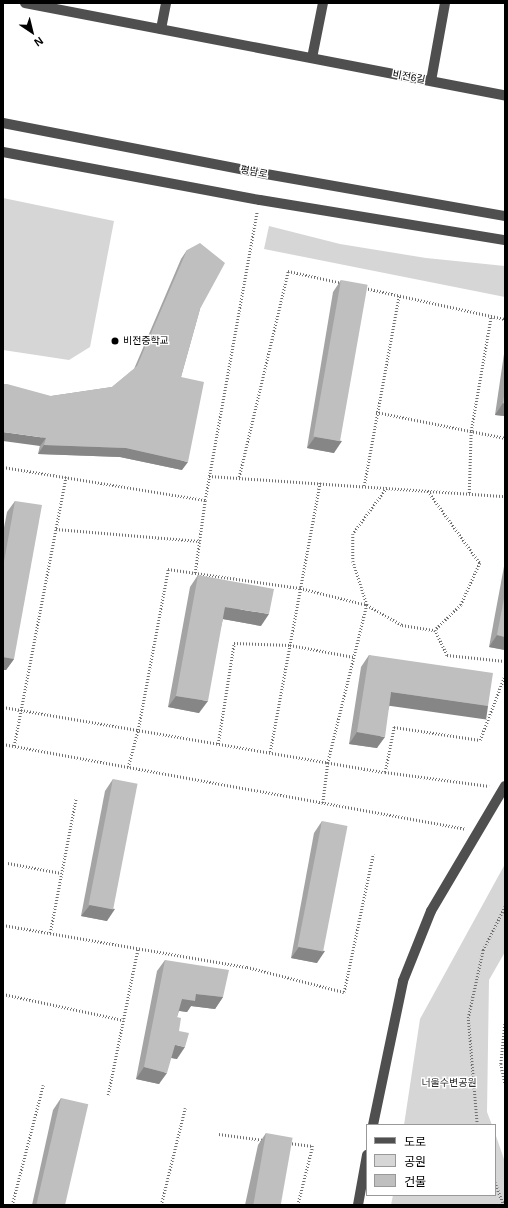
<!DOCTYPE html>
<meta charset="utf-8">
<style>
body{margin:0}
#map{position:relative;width:508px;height:1208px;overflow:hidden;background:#fff;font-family:Helvetica,"Noto Sans KR",sans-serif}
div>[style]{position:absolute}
.green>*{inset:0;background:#d6d6d6}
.path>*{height:2.5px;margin-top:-1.25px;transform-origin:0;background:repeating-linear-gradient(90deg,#717171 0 1px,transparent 0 3px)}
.minor>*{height:10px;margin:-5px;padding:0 5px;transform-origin:5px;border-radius:5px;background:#4f4f4f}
.wall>*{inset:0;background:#a4a4a4}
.shaded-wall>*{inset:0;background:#868686;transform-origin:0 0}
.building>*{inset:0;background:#bfbfbf;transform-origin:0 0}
.dots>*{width:11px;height:11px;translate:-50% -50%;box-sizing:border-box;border:2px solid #fff;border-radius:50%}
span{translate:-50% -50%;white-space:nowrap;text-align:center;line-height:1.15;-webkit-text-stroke:3px #fff;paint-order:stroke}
.street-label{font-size:10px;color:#000}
.poi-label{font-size:10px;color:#000}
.left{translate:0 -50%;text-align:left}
.park-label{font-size:10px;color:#2d2d2d}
.frame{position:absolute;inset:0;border:4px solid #000;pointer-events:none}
.legend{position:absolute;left:366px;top:1124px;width:130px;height:72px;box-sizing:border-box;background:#fff;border:1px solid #999;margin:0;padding:5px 7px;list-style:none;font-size:12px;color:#000}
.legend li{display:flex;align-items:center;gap:8px;height:20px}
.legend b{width:20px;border:1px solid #999}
.north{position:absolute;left:12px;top:12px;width:40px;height:40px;-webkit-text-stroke:3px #fff;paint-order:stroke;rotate:145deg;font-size:11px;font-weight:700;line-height:16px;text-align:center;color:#000}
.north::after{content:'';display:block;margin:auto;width:14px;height:18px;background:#000;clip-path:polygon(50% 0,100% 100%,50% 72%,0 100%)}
</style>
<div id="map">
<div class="green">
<i style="clip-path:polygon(3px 198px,114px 221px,90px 347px,69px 360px,3px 350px)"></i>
<i style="clip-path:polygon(269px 226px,340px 244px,426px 258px,505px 266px,505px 297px,264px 249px)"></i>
<i style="clip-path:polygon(505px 864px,505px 952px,489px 980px,487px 1112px,492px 1125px,404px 1125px,420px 1019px)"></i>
<i style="clip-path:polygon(495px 1133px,505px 1162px,505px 1205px,391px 1205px,393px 1195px,495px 1195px)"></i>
</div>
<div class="path">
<i style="left:365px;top:288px;width:143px;rotate:12.5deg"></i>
<i style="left:376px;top:412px;width:132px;rotate:11.4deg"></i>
<i style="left:3px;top:467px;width:205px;rotate:9.3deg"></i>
<i style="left:205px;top:500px;width:293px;rotate:-79.8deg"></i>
<i style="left:209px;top:476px;width:297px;rotate:3.9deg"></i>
<i style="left:239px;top:477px;width:212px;rotate:-76.6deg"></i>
<i style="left:288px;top:271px;width:55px;rotate:12.5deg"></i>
<i style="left:364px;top:486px;width:194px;rotate:-79.6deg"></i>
<i style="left:387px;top:488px;width:57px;rotate:126.5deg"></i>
<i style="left:353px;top:534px;width:27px;rotate:90deg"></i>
<i style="left:353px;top:561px;width:46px;rotate:72.3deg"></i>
<i style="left:367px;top:605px;width:40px;rotate:29.7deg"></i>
<i style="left:402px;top:625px;width:33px;rotate:9deg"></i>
<i style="left:428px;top:491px;width:89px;rotate:54.2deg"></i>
<i style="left:480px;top:563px;width:46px;rotate:114.3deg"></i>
<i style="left:461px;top:605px;width:36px;rotate:136deg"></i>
<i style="left:435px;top:630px;width:28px;rotate:64deg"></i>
<i style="left:447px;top:655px;width:58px;rotate:5.9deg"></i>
<i style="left:469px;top:493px;width:62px;rotate:-88.2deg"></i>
<i style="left:471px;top:431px;width:117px;rotate:-80.1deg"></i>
<i style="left:56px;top:529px;width:144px;rotate:4.8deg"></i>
<i style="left:195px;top:573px;width:74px;rotate:-82.2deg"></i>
<i style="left:3px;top:707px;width:387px;rotate:9.7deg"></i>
<i style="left:385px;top:772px;width:105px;rotate:7.7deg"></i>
<i style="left:3px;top:744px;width:470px;rotate:10.4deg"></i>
<i style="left:218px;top:744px;width:102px;rotate:-81deg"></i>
<i style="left:234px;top:643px;width:56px;rotate:2deg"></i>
<i style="left:290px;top:645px;width:65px;rotate:10.6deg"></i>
<i style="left:14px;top:746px;width:274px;rotate:-79.1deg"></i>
<i style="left:270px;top:752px;width:274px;rotate:-79.5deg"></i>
<i style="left:128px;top:767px;width:38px;rotate:-75deg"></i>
<i style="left:138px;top:730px;width:164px;rotate:-79.4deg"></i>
<i style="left:168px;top:569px;width:133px;rotate:8.2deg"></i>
<i style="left:300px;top:588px;width:69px;rotate:14.2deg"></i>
<i style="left:367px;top:605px;width:163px;rotate:103.9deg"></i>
<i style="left:328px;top:763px;width:40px;rotate:97.1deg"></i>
<i style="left:385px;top:772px;width:46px;rotate:-78.7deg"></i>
<i style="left:394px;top:727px;width:87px;rotate:8.6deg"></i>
<i style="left:480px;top:740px;width:70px;rotate:-69deg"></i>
<i style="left:8px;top:863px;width:54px;rotate:10.7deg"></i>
<i style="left:3px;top:925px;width:248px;rotate:9.8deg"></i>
<i style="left:247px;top:967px;width:100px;rotate:14.5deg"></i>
<i style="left:344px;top:992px;width:141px;rotate:-78.1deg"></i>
<i style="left:50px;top:933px;width:137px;rotate:-79.1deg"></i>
<i style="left:3px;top:994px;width:123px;rotate:12.2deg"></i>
<i style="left:505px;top:1024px;width:40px;rotate:95.7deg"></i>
<i style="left:501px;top:1064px;width:19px;rotate:78deg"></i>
<i style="left:108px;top:1095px;width:150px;rotate:-78.5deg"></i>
<i style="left:477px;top:1125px;width:107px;rotate:-94.8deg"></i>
<i style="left:468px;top:1018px;width:70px;rotate:-77.6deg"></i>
<i style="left:483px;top:950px;width:49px;rotate:-63.4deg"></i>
<i style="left:219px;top:1134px;width:45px;rotate:7.6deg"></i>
<i style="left:289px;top:1143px;width:24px;rotate:7deg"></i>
<i style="left:313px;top:1146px;width:61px;rotate:104.3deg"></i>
<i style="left:495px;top:1182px;width:25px;rotate:69deg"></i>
<i style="left:12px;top:1205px;width:124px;rotate:-75.5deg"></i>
<i style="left:161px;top:1205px;width:100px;rotate:-76.1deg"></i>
</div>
<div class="minor">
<i style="left:25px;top:3px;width:489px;rotate:10.9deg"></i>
<i style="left:161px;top:29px;width:26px;rotate:-79deg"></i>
<i style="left:312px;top:58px;width:56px;rotate:-78.7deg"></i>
<i style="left:431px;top:81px;width:79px;rotate:-79.8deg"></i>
<i style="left:3px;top:123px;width:268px;rotate:11deg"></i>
<i style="left:266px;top:174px;width:243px;rotate:10deg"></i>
<i style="left:3px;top:152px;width:261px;rotate:10.6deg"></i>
<i style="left:260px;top:200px;width:248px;rotate:9.3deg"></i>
<i style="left:373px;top:1125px;width:147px;rotate:-78.2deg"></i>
<i style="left:403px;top:981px;width:75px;rotate:-68.2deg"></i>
<i style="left:431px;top:911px;width:145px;rotate:-59.4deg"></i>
<i style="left:358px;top:1205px;width:51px;rotate:-79.8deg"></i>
</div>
<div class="wall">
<i style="clip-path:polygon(187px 250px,200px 309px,181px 377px,182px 470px,120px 457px,38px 454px,51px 396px,112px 387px,134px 369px,181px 259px)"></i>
<i style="clip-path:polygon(341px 280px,334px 453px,307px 448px,333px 292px)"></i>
<i style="clip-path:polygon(505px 347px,505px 416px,495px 415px)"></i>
<i style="clip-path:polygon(15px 501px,14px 659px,6px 670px,3px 670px,3px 533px,7px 512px)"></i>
<i style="clip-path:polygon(505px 561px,505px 650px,489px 647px)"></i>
<i style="clip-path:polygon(198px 575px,261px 626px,223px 619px,199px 713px,168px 707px,190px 587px)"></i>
<i style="clip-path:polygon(369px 655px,488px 706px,480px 717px,390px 704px,377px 748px,349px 744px,361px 667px)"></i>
<i style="clip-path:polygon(113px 779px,107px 921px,81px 916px,105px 791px)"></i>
<i style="clip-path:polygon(322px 821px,317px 963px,291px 958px,314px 833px)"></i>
<i style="clip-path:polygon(165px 960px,223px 997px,215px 1009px,191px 1006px,187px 1012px,179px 1011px,177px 1017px,179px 1031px,177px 1059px,171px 1058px,159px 1084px,136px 1079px,157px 971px)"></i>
<i style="clip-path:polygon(61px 1098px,65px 1205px,32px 1205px,53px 1110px)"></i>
<i style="clip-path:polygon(266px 1133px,279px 1205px,245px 1205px,258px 1145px)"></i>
</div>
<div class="shaded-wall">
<i style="clip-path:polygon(503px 403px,505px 404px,505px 416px,495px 415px)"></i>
<i style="clip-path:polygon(3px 432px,46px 438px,40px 446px,3px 441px)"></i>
<i style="clip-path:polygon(315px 437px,342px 441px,334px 453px,307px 448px)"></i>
<i style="clip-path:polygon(44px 445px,126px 448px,188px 462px,182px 470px,120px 457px,38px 454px)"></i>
<i style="clip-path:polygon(225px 607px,269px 614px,261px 626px,217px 618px)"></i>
<i style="clip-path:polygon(497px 635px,505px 637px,505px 650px,489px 647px)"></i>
<i style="clip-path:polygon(3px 657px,14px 659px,6px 670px,3px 670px)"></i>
<i style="left:391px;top:692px;width:98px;height:14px;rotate:8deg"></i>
<i style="clip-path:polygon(176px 696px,208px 701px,199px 713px,168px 707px)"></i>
<i style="clip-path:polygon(357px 732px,385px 737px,377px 748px,349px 744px)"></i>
<i style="clip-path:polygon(90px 905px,115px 909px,107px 921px,81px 916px)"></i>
<i style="clip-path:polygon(299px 947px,325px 951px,317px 963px,291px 958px)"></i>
<i style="clip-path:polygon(196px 994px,223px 997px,215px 1009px,191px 1006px,187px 1012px,174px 1010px,182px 999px)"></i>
<i style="clip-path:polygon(175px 1045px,185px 1047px,177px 1059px,167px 1057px)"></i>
<i style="clip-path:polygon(144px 1067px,167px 1073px,159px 1084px,136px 1079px)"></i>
</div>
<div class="building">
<i style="clip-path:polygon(200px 243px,225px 263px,200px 309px,181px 377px,204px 382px,188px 462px,126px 448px,44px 445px,46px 438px,3px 432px,3px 384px,7px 384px,51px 396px,112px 387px,137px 366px,187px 250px)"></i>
<i style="left:341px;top:280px;width:27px;height:159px;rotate:10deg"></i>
<i style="clip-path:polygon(505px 389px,505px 404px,503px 403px)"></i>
<i style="clip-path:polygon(15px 501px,42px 505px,14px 659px,3px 657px,3px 567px)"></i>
<i style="clip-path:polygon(198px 575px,274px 589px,269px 614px,225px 607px,208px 701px,176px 696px)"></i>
<i style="clip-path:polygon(505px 593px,505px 637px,497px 635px)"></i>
<i style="clip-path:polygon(369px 655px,493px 673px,488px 706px,391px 692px,385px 737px,357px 732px)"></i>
<i style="left:113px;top:779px;width:25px;height:128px;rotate:11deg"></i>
<i style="left:322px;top:821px;width:26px;height:128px;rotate:11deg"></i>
<i style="clip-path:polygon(165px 960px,229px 970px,223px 997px,196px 994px,195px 1001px,182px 999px,177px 1017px,181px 1018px,179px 1031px,189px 1033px,185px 1047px,175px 1045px,167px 1073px,144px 1067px)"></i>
<i style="left:61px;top:1098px;width:28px;height:110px;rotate:13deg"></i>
<i style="left:266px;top:1133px;width:27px;height:74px;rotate:10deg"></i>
</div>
<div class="dots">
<i style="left:115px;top:341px;background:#000"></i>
</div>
<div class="street-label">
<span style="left:409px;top:77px;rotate:11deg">비전6길</span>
<span style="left:254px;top:172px;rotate:11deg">평남로</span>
</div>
<div class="poi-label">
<span class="left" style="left:123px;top:341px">비전중학교</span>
</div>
<div class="park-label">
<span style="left:449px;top:1083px">너울수변공원</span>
</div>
<div class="frame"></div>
<ul class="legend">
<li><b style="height:5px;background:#4f4f4f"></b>도로</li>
<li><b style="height:11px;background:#d6d6d6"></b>공원</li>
<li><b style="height:11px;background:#bfbfbf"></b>건물</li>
</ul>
<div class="north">N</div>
</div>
